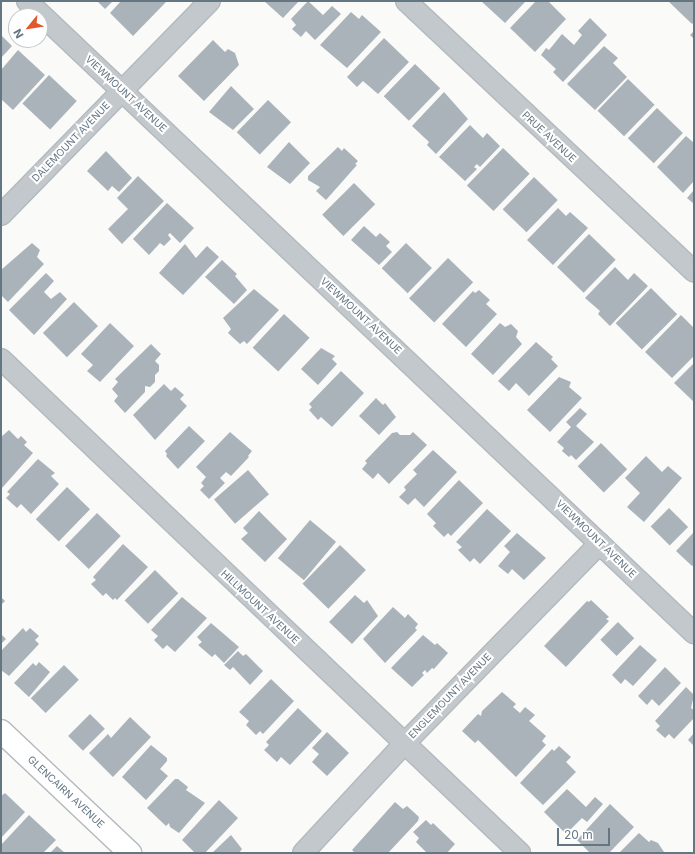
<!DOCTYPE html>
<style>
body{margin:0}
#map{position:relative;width:695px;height:854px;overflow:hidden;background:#fafaf8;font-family:Inter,sans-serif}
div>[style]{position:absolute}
.building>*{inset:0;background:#aab3b9;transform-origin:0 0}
.roads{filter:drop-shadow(1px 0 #b3babf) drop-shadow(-1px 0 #b3babf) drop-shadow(0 1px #b3babf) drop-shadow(0 -1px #b3babf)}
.street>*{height:20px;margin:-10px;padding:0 10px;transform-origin:10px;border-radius:10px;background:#c3c8cc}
.secondary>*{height:22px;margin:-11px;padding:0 11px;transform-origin:11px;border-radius:11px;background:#fff}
span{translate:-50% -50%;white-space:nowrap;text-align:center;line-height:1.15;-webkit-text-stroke:4px #fff;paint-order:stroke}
.street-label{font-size:10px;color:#657683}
.frame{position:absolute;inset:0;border:2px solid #657683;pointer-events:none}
.north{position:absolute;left:8px;top:8px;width:40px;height:40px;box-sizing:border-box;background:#fff;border:1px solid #c1c8cd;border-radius:50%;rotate:240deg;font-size:11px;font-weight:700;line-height:16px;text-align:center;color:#657683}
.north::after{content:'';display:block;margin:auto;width:14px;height:18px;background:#e4572e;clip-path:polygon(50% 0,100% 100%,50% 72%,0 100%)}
.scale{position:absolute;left:557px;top:828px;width:53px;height:18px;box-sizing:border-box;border:2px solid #657683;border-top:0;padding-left:5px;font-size:12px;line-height:14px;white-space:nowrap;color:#657683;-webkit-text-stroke:3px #fff;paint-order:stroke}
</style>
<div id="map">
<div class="building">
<i style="clip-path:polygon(97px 1px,113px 1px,105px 9px)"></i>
<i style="clip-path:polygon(121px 1px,167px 1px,133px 36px,110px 13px)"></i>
<i style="clip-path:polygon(264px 1px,299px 1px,283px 18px)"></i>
<i style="clip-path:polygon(308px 1px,323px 15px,332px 6px,341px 14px,315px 40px,306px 31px,301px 37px,292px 29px,296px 25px,291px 19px)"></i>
<i style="clip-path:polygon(481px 1px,526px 1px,505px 23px)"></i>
<i style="clip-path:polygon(536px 1px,548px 1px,566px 19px,535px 52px,510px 28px)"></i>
<i style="clip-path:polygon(668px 1px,694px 1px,694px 22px,692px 24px)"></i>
<i style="clip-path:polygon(351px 12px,359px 19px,362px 15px,381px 32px,347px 68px,320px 45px)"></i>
<i style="clip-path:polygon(590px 18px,607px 35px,563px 82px,553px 72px,556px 69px,541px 55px,546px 48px,549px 50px,562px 34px,574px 45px,582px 35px,578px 31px)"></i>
<i style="clip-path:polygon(694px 31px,694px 39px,690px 35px)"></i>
<i style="clip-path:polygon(1px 35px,12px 46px,1px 58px)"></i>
<i style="clip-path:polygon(384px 38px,409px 62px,378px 94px,363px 81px,357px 87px,347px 77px)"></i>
<i style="clip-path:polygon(213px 40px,225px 52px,228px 49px,235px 53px,239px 65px,204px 101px,178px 76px)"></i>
<i style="clip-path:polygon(604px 46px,618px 58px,613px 63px,627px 77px,595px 110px,567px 84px)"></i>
<i style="clip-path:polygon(18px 50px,45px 75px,13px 110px,1px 99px,1px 70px)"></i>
<i style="left:415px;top:64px;width:35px;height:45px;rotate:44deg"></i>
<i style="left:49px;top:75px;width:38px;height:39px;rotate:43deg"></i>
<i style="left:628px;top:79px;width:37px;height:44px;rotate:44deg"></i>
<i style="clip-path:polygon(231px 86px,254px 109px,233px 130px,209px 112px)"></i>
<i style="clip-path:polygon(444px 92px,468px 119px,436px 154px,427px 145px,429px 142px,412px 126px)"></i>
<i style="left:268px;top:100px;width:32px;height:45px;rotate:44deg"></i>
<i style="left:657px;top:108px;width:36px;height:42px;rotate:44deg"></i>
<i style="clip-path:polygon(470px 125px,483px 138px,487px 133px,500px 146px,480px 167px,477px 164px,474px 167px,477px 169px,465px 181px,439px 157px)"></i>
<i style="clip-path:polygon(686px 136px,694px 143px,694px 181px,683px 193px,657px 167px)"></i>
<i style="clip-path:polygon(289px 142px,310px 163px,290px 184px,267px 167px)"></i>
<i style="clip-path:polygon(338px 147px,342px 151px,344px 148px,358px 161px,355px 164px,357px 165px,326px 200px,316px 191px,320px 187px,308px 180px,308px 176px)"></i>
<i style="left:503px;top:148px;width:37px;height:52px;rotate:44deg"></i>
<i style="clip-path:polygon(106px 151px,132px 178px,119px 192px,112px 186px,108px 191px,87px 171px)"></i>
<i style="clip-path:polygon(138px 176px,164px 201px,122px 244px,108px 229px,128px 209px,117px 198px)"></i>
<i style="left:534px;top:177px;width:33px;height:45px;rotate:44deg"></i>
<i style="left:354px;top:183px;width:30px;height:45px;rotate:45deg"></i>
<i style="clip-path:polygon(694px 190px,694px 204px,687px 198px)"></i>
<i style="clip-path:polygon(167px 203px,194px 228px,180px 243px,170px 233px,168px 235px,171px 239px,164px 246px,160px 243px,149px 255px,133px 239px)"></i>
<i style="clip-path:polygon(558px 208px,566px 216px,570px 212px,588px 228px,553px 265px,527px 240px)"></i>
<i style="clip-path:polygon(364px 226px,376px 237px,380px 233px,390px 242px,386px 246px,392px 252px,379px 265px,351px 240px)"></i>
<i style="left:589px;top:234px;width:37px;height:46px;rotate:44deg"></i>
<i style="clip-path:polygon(32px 243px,40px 250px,37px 257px,44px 264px,8px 302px,1px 295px,1px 270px)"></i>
<i style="left:406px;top:243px;width:36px;height:35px;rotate:44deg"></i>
<i style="clip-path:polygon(185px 244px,196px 258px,207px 246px,219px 257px,183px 295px,159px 273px)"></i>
<i style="left:448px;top:258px;width:35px;height:56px;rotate:44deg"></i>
<i style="clip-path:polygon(222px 260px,237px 274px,235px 276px,247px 290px,234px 304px,205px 277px)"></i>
<i style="clip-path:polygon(615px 267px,628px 280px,634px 273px,648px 286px,610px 326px,598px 314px,600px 311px,585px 298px)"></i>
<i style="clip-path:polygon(46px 273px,54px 281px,44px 292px,51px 299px,60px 292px,67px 299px,34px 335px,9px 310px)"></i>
<i style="left:651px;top:288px;width:37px;height:50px;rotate:45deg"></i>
<i style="clip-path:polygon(254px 289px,279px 310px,247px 344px,244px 341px,240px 344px,228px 333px,231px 329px,223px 318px)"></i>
<i style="clip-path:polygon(479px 290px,490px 300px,486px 304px,497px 314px,466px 347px,442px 324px,473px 291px,475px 293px)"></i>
<i style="left:74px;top:302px;width:34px;height:44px;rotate:45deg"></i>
<i style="left:284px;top:314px;width:35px;height:46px;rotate:43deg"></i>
<i style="clip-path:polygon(681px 315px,694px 328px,694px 356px,672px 378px,645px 352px)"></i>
<i style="clip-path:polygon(110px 323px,134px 346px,100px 382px,87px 371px,93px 365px,81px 354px)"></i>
<i style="clip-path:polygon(500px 323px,505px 327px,511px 324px,518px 331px,516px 337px,522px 344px,493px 375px,471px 354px)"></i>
<i style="clip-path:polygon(536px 342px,553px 357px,551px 359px,558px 366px,529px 396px,516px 383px,509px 391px,498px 381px)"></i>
<i style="clip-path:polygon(151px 344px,161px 354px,155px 361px,159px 365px,159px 371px,155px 375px,155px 382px,150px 387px,145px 386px,145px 392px,125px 413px,114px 401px,118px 396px,112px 389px,118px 382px,115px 379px)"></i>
<i style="clip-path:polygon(321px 348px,335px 356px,332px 359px,337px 364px,318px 385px,301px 369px)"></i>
<i style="clip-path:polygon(694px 363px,694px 402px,674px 383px)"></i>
<i style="clip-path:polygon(341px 371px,364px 393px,332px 427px,321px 417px,318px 420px,309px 410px,312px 407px,309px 404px)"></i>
<i style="clip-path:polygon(559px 377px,571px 382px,569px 387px,582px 398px,550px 432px,527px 410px)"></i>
<i style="clip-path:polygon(164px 384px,171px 391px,175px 387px,184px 395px,180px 399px,187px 406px,155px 440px,133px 415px)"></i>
<i style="clip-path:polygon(376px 398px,383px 405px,385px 403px,396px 417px,379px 435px,359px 416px)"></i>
<i style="clip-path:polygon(580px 408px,587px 414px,576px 426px,594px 442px,576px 460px,571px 455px,569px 457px,562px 451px,564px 448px,557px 442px,571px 427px,566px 422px)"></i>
<i style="clip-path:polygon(189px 426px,205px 441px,178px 469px,166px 456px,167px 454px,165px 451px)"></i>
<i style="clip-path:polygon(9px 430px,18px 439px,21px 436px,27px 442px,24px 445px,33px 453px,2px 488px,1px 437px)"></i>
<i style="clip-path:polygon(230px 432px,252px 451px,248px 456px,249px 457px,231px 476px,226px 472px,220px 478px,225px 483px,209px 499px,200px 490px,204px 486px,201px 483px,206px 477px,196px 467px)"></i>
<i style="clip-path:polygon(397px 432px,400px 435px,410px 435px,413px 432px,427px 445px,389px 484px,378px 473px,373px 479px,362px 469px,367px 463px,365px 461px,392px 433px)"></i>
<i style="left:601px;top:443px;width:37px;height:33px;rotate:45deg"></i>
<i style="clip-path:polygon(433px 450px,457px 472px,424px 507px,415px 498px,408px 505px,399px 497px,406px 490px,404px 487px,417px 474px,413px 470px)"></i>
<i style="clip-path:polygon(646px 456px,662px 472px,668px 466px,682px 478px,644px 522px,627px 507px,640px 493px,625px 478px)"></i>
<i style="clip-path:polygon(38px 459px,55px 473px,51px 476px,59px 484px,31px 514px,21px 504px,17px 508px,6px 498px,10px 494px,7px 492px)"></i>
<i style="left:248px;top:470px;width:32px;height:45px;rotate:49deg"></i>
<i style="clip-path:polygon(459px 480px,483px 503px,451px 536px,448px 533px,444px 537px,433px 526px,436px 523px,427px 514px)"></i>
<i style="left:67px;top:487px;width:32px;height:45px;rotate:44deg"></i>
<i style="left:669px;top:508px;width:27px;height:26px;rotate:45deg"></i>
<i style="clip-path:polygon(487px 509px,511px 531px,480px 564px,474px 558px,470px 562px,458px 550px,462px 547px,456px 542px)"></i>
<i style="clip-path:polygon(259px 511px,287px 539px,265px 562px,241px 539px,248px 533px,243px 528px)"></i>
<i style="left:97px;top:513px;width:33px;height:46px;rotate:44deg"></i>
<i style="left:310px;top:520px;width:34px;height:50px;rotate:40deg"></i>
<i style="clip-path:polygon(694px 532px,694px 565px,692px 566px,676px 551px)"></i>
<i style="clip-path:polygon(517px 533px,546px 558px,524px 580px,512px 569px,508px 574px,498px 566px,510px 552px,504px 546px)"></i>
<i style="clip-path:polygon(123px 544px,148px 567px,117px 600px,115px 598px,113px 600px,106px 593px,103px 596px,91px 584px,96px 580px,93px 577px)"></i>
<i style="left:340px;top:545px;width:36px;height:54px;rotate:44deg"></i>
<i style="left:155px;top:570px;width:33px;height:43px;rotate:45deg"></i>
<i style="clip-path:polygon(355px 595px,364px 603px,367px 600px,378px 616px,352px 644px,329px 622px)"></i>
<i style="clip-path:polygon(1px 597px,5px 601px,1px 605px)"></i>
<i style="clip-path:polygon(182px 597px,207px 618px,175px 652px,167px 645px,163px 649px,154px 640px,158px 636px,151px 630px)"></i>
<i style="clip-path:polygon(591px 600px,609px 617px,606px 619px,609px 621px,566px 667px,544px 646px,587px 601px,589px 602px)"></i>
<i style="clip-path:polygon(393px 607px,405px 618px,408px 614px,418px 624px,415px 628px,417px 630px,385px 663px,363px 639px)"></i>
<i style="left:618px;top:622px;width:23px;height:25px;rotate:45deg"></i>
<i style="clip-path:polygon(211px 623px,239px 647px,224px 663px,215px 654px,212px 657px,198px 645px,202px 642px,197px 637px)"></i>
<i style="clip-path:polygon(23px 628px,26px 632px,30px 628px,39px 636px,35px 640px,39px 644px,9px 676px,1px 670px,1px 651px)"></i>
<i style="clip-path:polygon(1px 634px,6px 639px,1px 644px)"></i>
<i style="clip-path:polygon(423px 635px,435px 645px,437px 643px,448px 653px,434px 669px,432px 668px,427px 673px,425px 670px,422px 673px,424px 675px,412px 687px,391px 668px)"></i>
<i style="clip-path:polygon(640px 645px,657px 660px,633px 686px,625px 679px,621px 684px,612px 675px)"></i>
<i style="clip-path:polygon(238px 651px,243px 656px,246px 654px,263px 671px,250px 685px,233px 667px,230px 670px,224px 665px)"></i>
<i style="clip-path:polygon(39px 662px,50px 672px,29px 697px,14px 683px,33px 663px,36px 666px)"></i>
<i style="left:64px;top:665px;width:21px;height:47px;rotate:45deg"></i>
<i style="clip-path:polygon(665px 667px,681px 683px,659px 706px,652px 699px,647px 705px,638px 696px)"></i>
<i style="clip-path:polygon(271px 679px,294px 701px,263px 734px,260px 731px,256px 735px,246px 725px,249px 721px,239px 712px)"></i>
<i style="clip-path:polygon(686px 687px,694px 695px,691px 708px,694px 710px,694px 718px,674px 739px,669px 734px,665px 738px,656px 730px,660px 726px,655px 721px)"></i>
<i style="clip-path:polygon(502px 692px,516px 704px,513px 707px,520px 713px,525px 707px,535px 715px,529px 721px,546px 736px,542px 741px,546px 745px,516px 777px,478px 740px,475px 743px,462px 731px,478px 714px,481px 716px,482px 711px)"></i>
<i style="clip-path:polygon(298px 708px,322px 731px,290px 765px,281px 757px,277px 762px,264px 750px,269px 745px,266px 742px)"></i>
<i style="left:90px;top:714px;width:21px;height:31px;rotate:45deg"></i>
<i style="clip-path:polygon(130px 717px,151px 737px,113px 777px,89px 753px,108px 734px,111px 738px)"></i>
<i style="clip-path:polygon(327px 732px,349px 753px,327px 776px,312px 762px,319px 754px,312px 748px)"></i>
<i style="clip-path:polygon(694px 733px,694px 746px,688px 740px)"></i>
<i style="clip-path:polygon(151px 745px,167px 758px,167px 761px,160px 769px,168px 776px,146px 800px,122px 777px)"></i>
<i style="clip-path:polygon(559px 746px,571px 757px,566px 762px,576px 772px,543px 805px,520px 783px,552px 749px,554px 751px)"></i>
<i style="clip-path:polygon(175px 779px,178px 779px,188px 787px,186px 790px,205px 803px,179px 833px,170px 827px,169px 823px,166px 826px,147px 808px)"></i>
<i style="clip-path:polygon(567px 789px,586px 807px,595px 797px,603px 804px,587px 822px,582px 818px,566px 834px,544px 812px)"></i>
<i style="clip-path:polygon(5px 793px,25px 812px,1px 838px,1px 796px)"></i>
<i style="clip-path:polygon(219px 800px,238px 818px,205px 853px,195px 853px,182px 840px)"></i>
<i style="clip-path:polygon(395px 802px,403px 809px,407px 806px,419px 817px,418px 821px,388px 853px,355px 853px,352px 850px)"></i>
<i style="clip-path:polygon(610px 804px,634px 827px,609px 853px,590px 853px,577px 840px)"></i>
<i style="clip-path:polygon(29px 815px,56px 840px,43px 853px,1px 853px,1px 845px)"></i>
<i style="clip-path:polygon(426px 820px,431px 825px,433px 823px,455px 844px,447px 853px,427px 853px,416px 842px,419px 838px,413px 832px)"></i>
<i style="clip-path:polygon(639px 833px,649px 842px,651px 840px,658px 843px,664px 852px,619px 853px)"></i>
<i style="clip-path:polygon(231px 835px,242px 849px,239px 853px,212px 853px)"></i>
<i style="clip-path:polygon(57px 846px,65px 853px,50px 853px)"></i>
</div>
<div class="roads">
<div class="street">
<i style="left:27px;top:1px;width:919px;rotate:43.46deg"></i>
<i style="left:406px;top:1px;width:395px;rotate:43.2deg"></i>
<i style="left:1px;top:215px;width:299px;rotate:-45.7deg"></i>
<i style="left:1px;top:359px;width:717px;rotate:43.59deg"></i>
<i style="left:303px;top:853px;width:150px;rotate:-47.2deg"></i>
<i style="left:405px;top:743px;width:279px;rotate:-45.7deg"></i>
</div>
<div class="secondary">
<i style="left:1px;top:731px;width:178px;rotate:43.4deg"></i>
</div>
</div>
<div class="street-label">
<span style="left:126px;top:94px;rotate:43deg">VIEWMOUNT AVENUE</span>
<span style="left:549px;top:137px;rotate:43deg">PRUE AVENUE</span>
<span style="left:71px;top:142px;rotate:-46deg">DALEMOUNT AVENUE</span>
<span style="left:361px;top:316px;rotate:43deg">VIEWMOUNT AVENUE</span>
<span style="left:596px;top:539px;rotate:44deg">VIEWMOUNT AVENUE</span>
<span style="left:260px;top:607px;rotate:43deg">HILLMOUNT AVENUE</span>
<span style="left:450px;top:696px;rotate:-46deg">ENGLEMOUNT AVENUE</span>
<span style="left:66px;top:792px;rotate:43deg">GLENCAIRN AVENUE</span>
</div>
<div class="frame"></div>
<div class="north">N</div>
<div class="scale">20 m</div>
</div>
